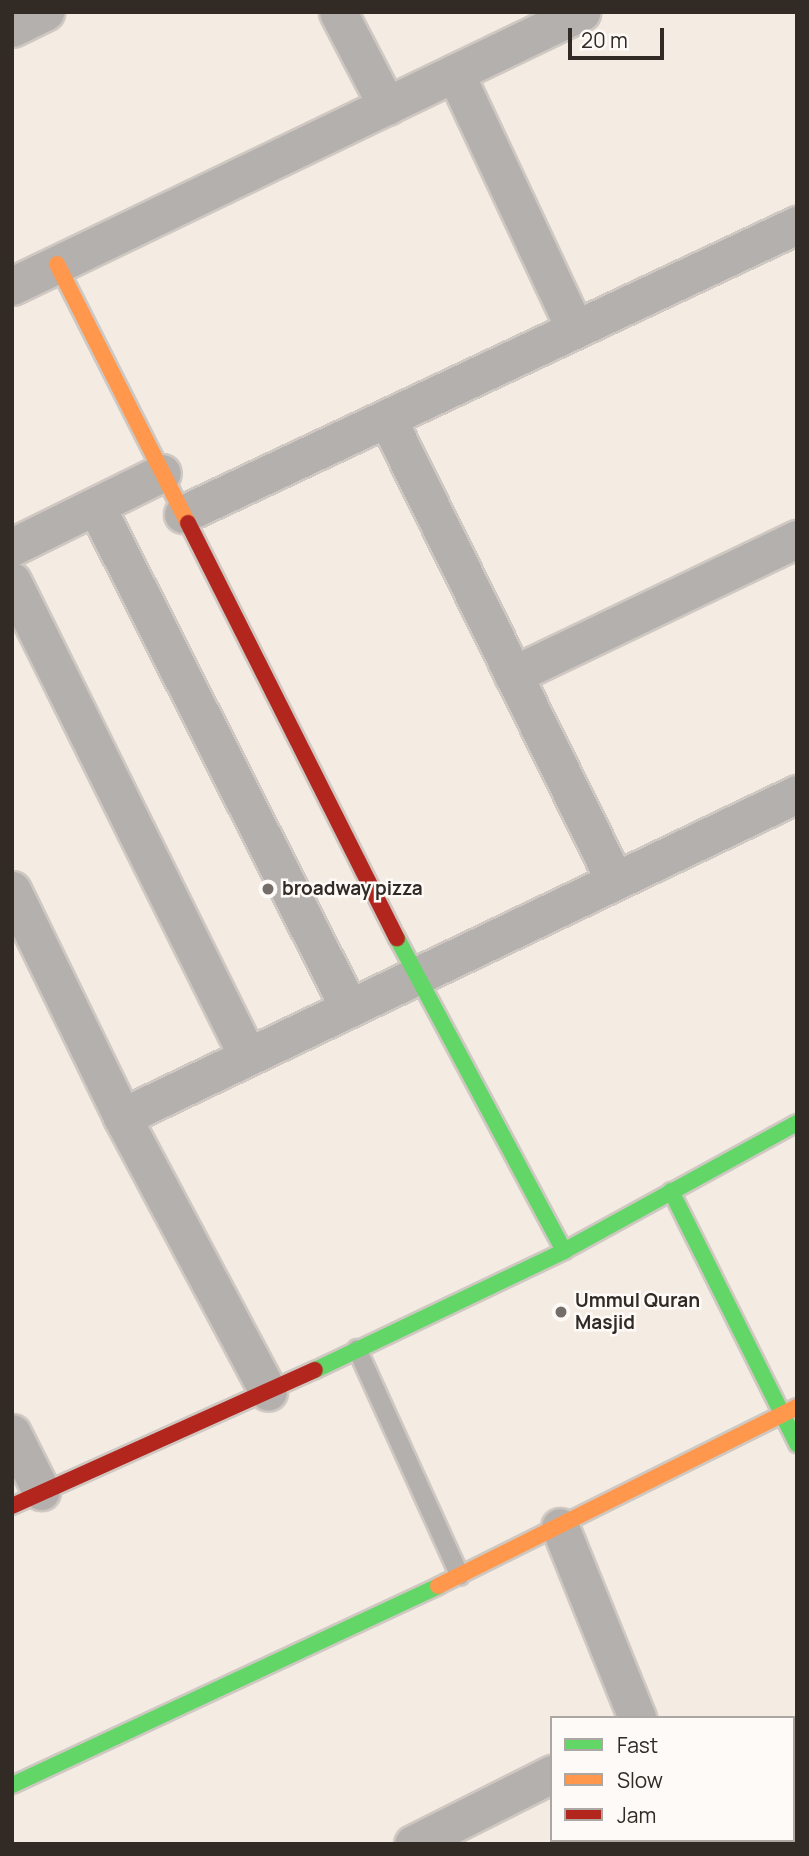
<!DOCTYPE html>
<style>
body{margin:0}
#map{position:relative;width:809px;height:1856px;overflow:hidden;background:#f4ebe3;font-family:Manrope,sans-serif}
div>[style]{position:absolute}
.roads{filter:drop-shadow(2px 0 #cfc8c2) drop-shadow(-2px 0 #cfc8c2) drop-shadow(0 2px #cfc8c2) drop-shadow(0 -2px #cfc8c2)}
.lane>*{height:18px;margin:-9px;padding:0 9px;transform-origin:9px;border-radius:9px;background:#b4b0ad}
.street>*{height:37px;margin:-18.5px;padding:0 18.5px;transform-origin:18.5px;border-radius:18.5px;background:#b4b0ad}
.fast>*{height:16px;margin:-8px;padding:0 8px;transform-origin:8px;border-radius:8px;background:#63d668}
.slow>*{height:16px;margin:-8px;padding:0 8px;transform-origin:8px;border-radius:8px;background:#ff974d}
.jam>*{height:16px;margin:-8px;padding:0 8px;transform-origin:8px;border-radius:8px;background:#b3261e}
.dots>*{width:19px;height:19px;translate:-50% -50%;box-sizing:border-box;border:4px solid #fefaf7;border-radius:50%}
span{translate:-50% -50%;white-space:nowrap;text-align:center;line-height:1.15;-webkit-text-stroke:5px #fefaf7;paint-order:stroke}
.poi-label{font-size:19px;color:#312a25;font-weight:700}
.left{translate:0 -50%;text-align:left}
.frame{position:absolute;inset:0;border:14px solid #312a25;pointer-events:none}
.legend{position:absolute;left:550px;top:1716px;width:245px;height:126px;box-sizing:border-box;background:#fefaf7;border:2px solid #aca7a3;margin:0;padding:9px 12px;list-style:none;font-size:21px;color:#312a25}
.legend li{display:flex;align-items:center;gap:14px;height:35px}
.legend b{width:35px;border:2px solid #aca7a3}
.scale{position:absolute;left:568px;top:28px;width:96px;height:32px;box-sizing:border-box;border:4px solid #312a25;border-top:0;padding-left:9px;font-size:21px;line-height:24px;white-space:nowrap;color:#312a25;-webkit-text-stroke:5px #fefaf7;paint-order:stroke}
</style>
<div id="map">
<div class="roads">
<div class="lane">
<i style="left:357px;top:1349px;width:249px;rotate:65.6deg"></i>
</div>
<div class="street">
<i style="left:338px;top:12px;width:106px;rotate:62.5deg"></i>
<i style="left:12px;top:28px;width:37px;rotate:-26deg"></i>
<i style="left:455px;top:73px;width:283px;rotate:64.9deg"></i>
<i style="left:12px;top:286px;width:632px;rotate:-25.71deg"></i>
<i style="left:387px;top:418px;width:516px;rotate:63.78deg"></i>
<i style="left:96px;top:506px;width:562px;rotate:63.25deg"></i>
<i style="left:183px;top:514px;width:679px;rotate:-25.21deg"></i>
<i style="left:12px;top:547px;width:167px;rotate:-26.3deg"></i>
<i style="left:12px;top:581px;width:531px;rotate:63.63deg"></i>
<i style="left:513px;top:675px;width:315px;rotate:-25.6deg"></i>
<i style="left:12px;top:890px;width:252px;rotate:64.1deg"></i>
<i style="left:122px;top:1117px;width:311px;rotate:62deg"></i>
<i style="left:122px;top:1117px;width:748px;rotate:-25.57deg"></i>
<i style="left:12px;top:1433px;width:65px;rotate:63.4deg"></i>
<i style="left:560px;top:1527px;width:206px;rotate:68deg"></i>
<i style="left:697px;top:1840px;width:4px;rotate:76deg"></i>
<i style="left:413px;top:1844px;width:156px;rotate:-26.7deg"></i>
</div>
<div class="fast">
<i style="left:397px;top:938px;width:355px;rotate:61.9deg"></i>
<i style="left:671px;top:1191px;width:283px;rotate:63.5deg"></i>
<i style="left:315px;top:1370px;width:276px;rotate:-25.5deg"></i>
<i style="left:564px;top:1251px;width:266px;rotate:-28.8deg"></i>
<i style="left:12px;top:1785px;width:470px;rotate:-25deg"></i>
</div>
<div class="slow">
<i style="left:57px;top:264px;width:290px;rotate:63.2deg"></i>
<i style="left:438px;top:1586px;width:401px;rotate:-26.5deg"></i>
</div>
<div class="jam">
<i style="left:188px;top:523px;width:465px;rotate:63.3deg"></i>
<i style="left:12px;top:1506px;width:332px;rotate:-24.2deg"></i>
</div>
</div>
<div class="dots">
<i style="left:268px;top:889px;background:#756e68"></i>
<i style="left:561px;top:1312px;background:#756e68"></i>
</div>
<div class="poi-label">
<span class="left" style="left:282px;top:889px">broadway pizza</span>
<span class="left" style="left:575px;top:1312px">Ummul Quran<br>Masjid</span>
</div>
<div class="frame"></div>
<ul class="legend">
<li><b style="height:9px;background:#63d668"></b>Fast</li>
<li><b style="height:9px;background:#ff974d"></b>Slow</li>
<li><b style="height:9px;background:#b3261e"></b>Jam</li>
</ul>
<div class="scale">20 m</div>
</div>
